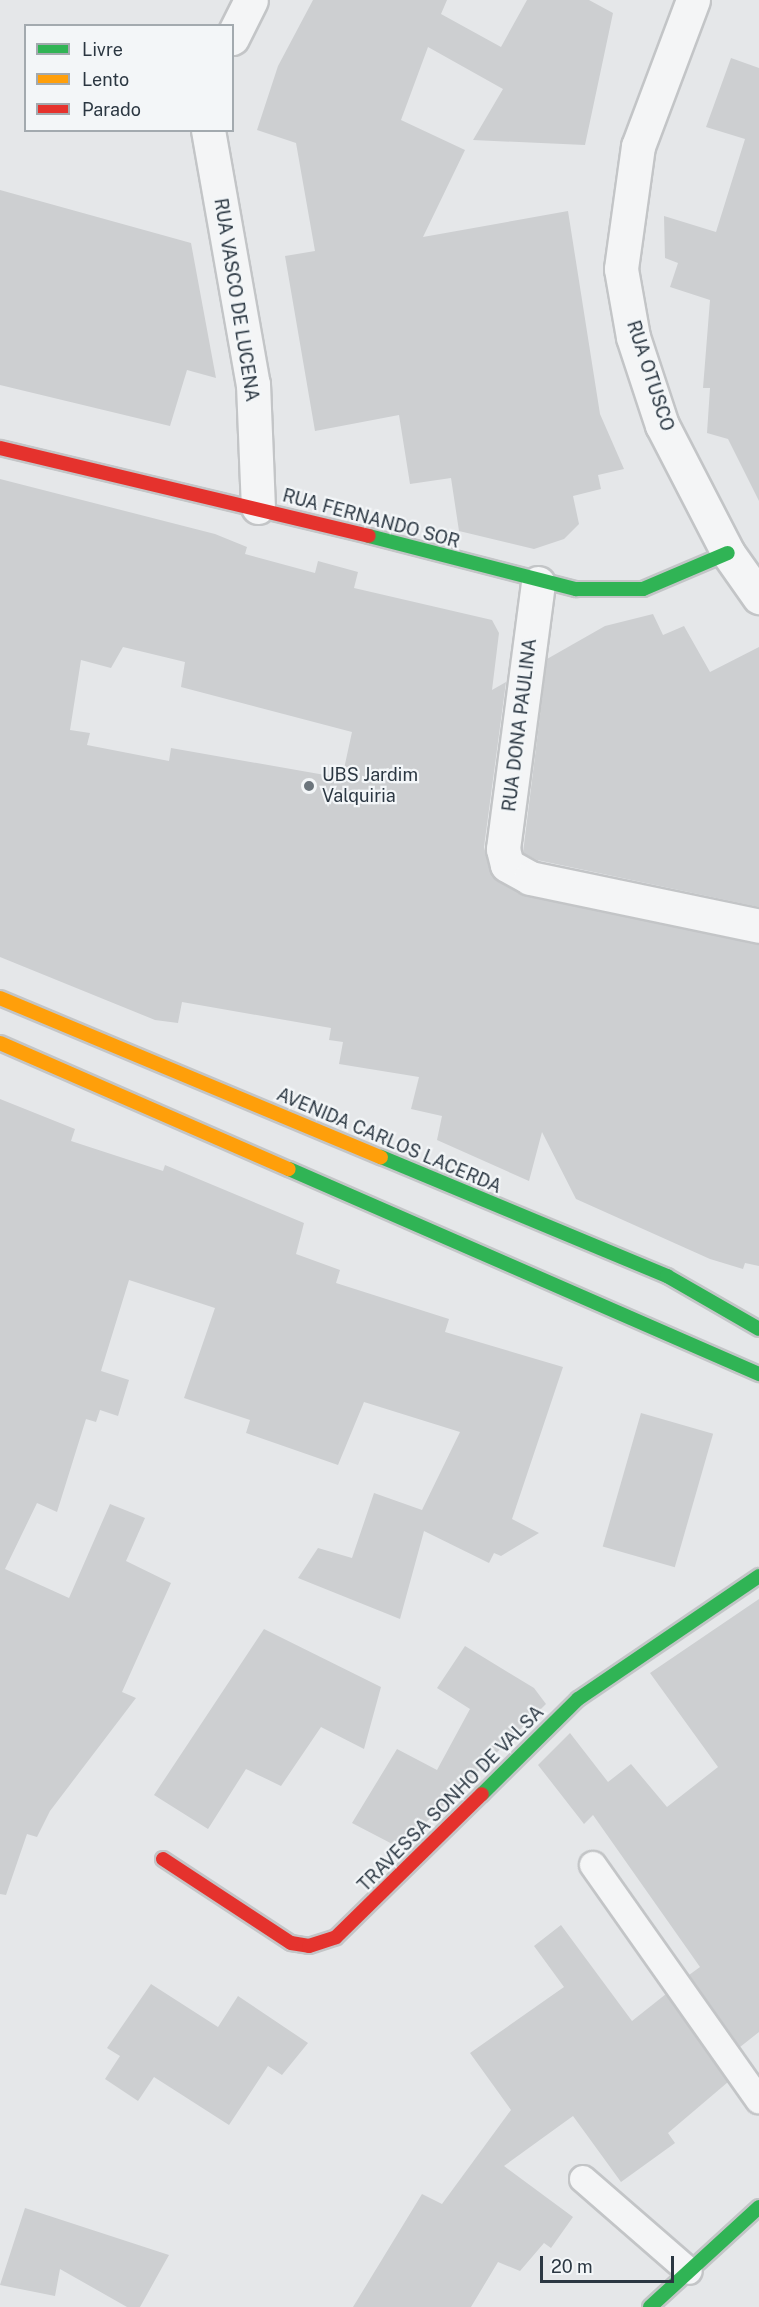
<!DOCTYPE html>
<style>
body{margin:0}
#map{position:relative;width:759px;height:2307px;overflow:hidden;background:#e5e7e9;font-family:"Public Sans",sans-serif}
div>[style]{position:absolute}
.building>*{inset:0;background:#cdcfd1;transform-origin:0 0}
.roads{filter:drop-shadow(2px 0 #c3c5c7) drop-shadow(-2px 0 #c3c5c7) drop-shadow(0 2px #c3c5c7) drop-shadow(0 -2px #c3c5c7)}
.lane>*{height:26px;margin:-13px;padding:0 13px;transform-origin:13px;border-radius:13px;background:#f4f5f6}
.street>*{height:33px;margin:-16.5px;padding:0 16.5px;transform-origin:16.5px;border-radius:16.5px;background:#f4f5f6}
.fast>*{height:14px;margin:-7px;padding:0 7px;transform-origin:7px;border-radius:7px;background:#30b455}
.slow>*{height:14px;margin:-7px;padding:0 7px;transform-origin:7px;border-radius:7px;background:#ff9f0a}
.jam>*{height:14px;margin:-7px;padding:0 7px;transform-origin:7px;border-radius:7px;background:#e5322d}
.dots>*{width:16px;height:16px;translate:-50% -50%;box-sizing:border-box;border:3px solid #f3f6f8;border-radius:50%}
span{translate:-50% -50%;white-space:nowrap;text-align:center;line-height:1.15;-webkit-text-stroke:4.5px #f3f6f8;paint-order:stroke}
.street-label{font-size:18px;color:#2b3742}
.poi-label{font-size:18px;color:#2b3742}
.left{translate:0 -50%;text-align:left}
.legend{position:absolute;left:24px;top:24px;width:210px;height:108px;box-sizing:border-box;background:#f3f6f8;border:2px solid #a3aaaf;margin:0;padding:8px 10px;list-style:none;font-size:18px;color:#2b3742}
.legend li{display:flex;align-items:center;gap:12px;height:30px}
.legend b{width:30px;border:2px solid #a3aaaf}
.scale{position:absolute;left:540px;top:2256px;width:134px;height:27px;box-sizing:border-box;border:3px solid #2b3742;border-top:0;padding-left:8px;font-size:18px;line-height:21px;white-space:nowrap;color:#2b3742;-webkit-text-stroke:4px #f3f6f8;paint-order:stroke}
</style>
<div id="map">
<div class="building">
<i style="clip-path:polygon(313px 0,447px 0,441px 14px,501px 47px,527px 0,589px 0,613px 13px,585px 145px,473px 140px,503px 89px,428px 47px,401px 120px,465px 150px,423px 237px,568px 211px,600px 414px,624px 469px,598px 475px,601px 489px,573px 496px,579px 524px,564px 539px,534px 549px,459px 531px,451px 478px,410px 484px,399px 415px,315px 431px,285px 256px,315px 251px,296px 143px,257px 130px,278px 66px)"></i>
<i style="clip-path:polygon(731px 58px,759px 68px,759px 501px,728px 439px,707px 433px,710px 388px,703px 388px,710px 300px,670px 287px,678px 263px,665px 258px,664px 216px,716px 232px,745px 139px,706px 127px)"></i>
<i style="clip-path:polygon(0 190px,191px 243px,216px 378px,187px 370px,170px 426px,0 385px)"></i>
<i style="clip-path:polygon(evenodd,0 479px,215px 534px,247px 547px,245px 554px,315px 573px,318px 561px,358px 572px,354px 588px,492px 620px,499px 633px,492px 690px,506px 682px,484px 847px,492px 877px,526px 896px,759px 944px,759px 1266px,745px 1263px,743px 1269px,710px 1259px,576px 1199px,542px 1132px,529px 1181px,437px 1140px,442px 1116px,411px 1109px,419px 1077px,339px 1064px,343px 1042px,329px 1040px,331px 1028px,182px 1002px,178px 1023px,155px 1020px,0 957px,0 479px,123px 647px,185px 662px,181px 687px,352px 732px,342px 778px,171px 748px,169px 761px,87px 745px,90px 733px,70px 730px,81px 660px,111px 668px,123px 647px)"></i>
<i style="clip-path:polygon(653px 614px,663px 635px,684px 626px,710px 672px,759px 647px,759px 907px,537px 860px,523px 853px,547px 659px,605px 626px)"></i>
<i style="clip-path:polygon(0 1099px,75px 1129px,71px 1141px,163px 1171px,165px 1165px,304px 1223px,296px 1254px,340px 1270px,336px 1283px,449px 1319px,445px 1332px,563px 1367px,512px 1519px,539px 1533px,501px 1556px,494px 1553px,489px 1563px,424px 1531px,400px 1619px,298px 1578px,318px 1548px,352px 1558px,374px 1493px,422px 1510px,460px 1432px,364px 1402px,338px 1465px,246px 1433px,250px 1420px,184px 1398px,215px 1308px,129px 1280px,101px 1371px,129px 1380px,118px 1416px,100px 1410px,96px 1422px,86px 1419px,57px 1512px,37px 1503px,5px 1569px,69px 1598px,110px 1504px,145px 1518px,126px 1561px,171px 1583px,122px 1692px,136px 1698px,50px 1811px,37px 1837px,27px 1834px,6px 1895px,0 1894px)"></i>
<i style="left:641px;top:1413px;width:75px;height:139px;rotate:16deg"></i>
<i style="clip-path:polygon(759px 1599px,759px 2032px,740px 2047px,689px 1975px,700px 1967px,593px 1815px,584px 1824px,538px 1765px,570px 1733px,608px 1782px,631px 1764px,667px 1807px,718px 1767px,650px 1673px)"></i>
<i style="clip-path:polygon(264px 1629px,381px 1687px,364px 1749px,321px 1727px,281px 1786px,246px 1769px,208px 1829px,154px 1795px)"></i>
<i style="clip-path:polygon(465px 1646px,534px 1688px,546px 1704px,400px 1848px,352px 1823px,397px 1749px,437px 1770px,470px 1709px,437px 1688px)"></i>
<i style="clip-path:polygon(561px 1925px,632px 2021px,666px 1994px,728px 2082px,668px 2133px,675px 2143px,621px 2182px,573px 2116px,504px 2166px,573px 2217px,551px 2248px,544px 2243px,520px 2271px,498px 2262px,471px 2307px,353px 2307px,422px 2194px,442px 2204px,511px 2110px,470px 2053px,564px 1987px,534px 1946px)"></i>
<i style="clip-path:polygon(151px 1984px,218px 2027px,238px 1996px,308px 2043px,282px 2075px,268px 2066px,229px 2125px,154px 2077px,138px 2101px,105px 2079px,120px 2056px,107px 2048px)"></i>
<i style="clip-path:polygon(25px 2208px,169px 2255px,140px 2307px,127px 2307px,60px 2269px,55px 2296px,0 2285px)"></i>
</div>
<div class="roads">
<div class="lane">
<i style="left:593px;top:1865px;width:288px;rotate:54.8deg"></i>
<i style="left:583px;top:2179px;width:140px;rotate:41deg"></i>
</div>
<div class="street">
<i style="left:693px;top:0;width:156px;rotate:110.6deg"></i>
<i style="left:638px;top:146px;width:124px;rotate:97.9deg"></i>
<i style="left:621px;top:269px;width:69px;rotate:80deg"></i>
<i style="left:633px;top:337px;width:93px;rotate:71.8deg"></i>
<i style="left:662px;top:425px;width:144px;rotate:62.7deg"></i>
<i style="left:728px;top:553px;width:54px;rotate:54.8deg"></i>
<i style="left:232px;top:38px;width:42px;rotate:-63.4deg"></i>
<i style="left:208px;top:130px;width:258px;rotate:80deg"></i>
<i style="left:253px;top:384px;width:123px;rotate:87.7deg"></i>
<i style="left:538px;top:583px;width:268px;rotate:97.5deg"></i>
<i style="left:503px;top:849px;width:16px;rotate:76deg"></i>
<i style="left:507px;top:865px;width:26px;rotate:29deg"></i>
<i style="left:530px;top:878px;width:234px;rotate:11.8deg"></i>
</div>
<div class="fast">
<i style="left:369px;top:536px;width:214px;rotate:14.4deg"></i>
<i style="left:576px;top:589px;width:67px"></i>
<i style="left:643px;top:589px;width:92px;rotate:-23deg"></i>
<i style="left:381px;top:1157px;width:310px;rotate:22.6deg"></i>
<i style="left:667px;top:1276px;width:106px;rotate:29.9deg"></i>
<i style="left:289px;top:1169px;width:513px;rotate:23.57deg"></i>
<i style="left:482px;top:1794px;width:135px;rotate:-44.7deg"></i>
<i style="left:578px;top:1699px;width:219px;rotate:-34.2deg"></i>
<i style="left:650px;top:2307px;width:148px;rotate:-42.5deg"></i>
</div>
<div class="slow">
<i style="left:0;top:998px;width:413px;rotate:22.7deg"></i>
<i style="left:0;top:1043px;width:315px;rotate:23.6deg"></i>
</div>
<div class="jam">
<i style="left:0;top:448px;width:379px;rotate:13.4deg"></i>
<i style="left:163px;top:1859px;width:153px;rotate:33.3deg"></i>
<i style="left:291px;top:1943px;width:18px;rotate:9deg"></i>
<i style="left:309px;top:1946px;width:28px;rotate:-18deg"></i>
<i style="left:336px;top:1937px;width:204px;rotate:-44.4deg"></i>
</div>
</div>
<div class="dots">
<i style="left:309px;top:786px;background:#6c757c"></i>
</div>
<div class="street-label">
<span style="left:236px;top:300px;rotate:81deg">RUA VASCO DE LUCENA</span>
<span style="left:650px;top:376px;rotate:72deg">RUA OTUSCO</span>
<span style="left:371px;top:519px;rotate:15deg">RUA FERNANDO SOR</span>
<span style="left:520px;top:725px;rotate:-83deg">RUA DONA PAULINA</span>
<span style="left:389px;top:1141px;rotate:23deg">AVENIDA CARLOS LACERDA</span>
<span style="left:451px;top:1799px;rotate:-45deg">TRAVESSA SONHO DE VALSA</span>
</div>
<div class="poi-label">
<span class="left" style="left:322px;top:786px">UBS Jardim<br>Valquiria</span>
</div>
<ul class="legend">
<li><b style="height:8px;background:#30b455"></b>Livre</li>
<li><b style="height:8px;background:#ff9f0a"></b>Lento</li>
<li><b style="height:8px;background:#e5322d"></b>Parado</li>
</ul>
<div class="scale">20 m</div>
</div>
